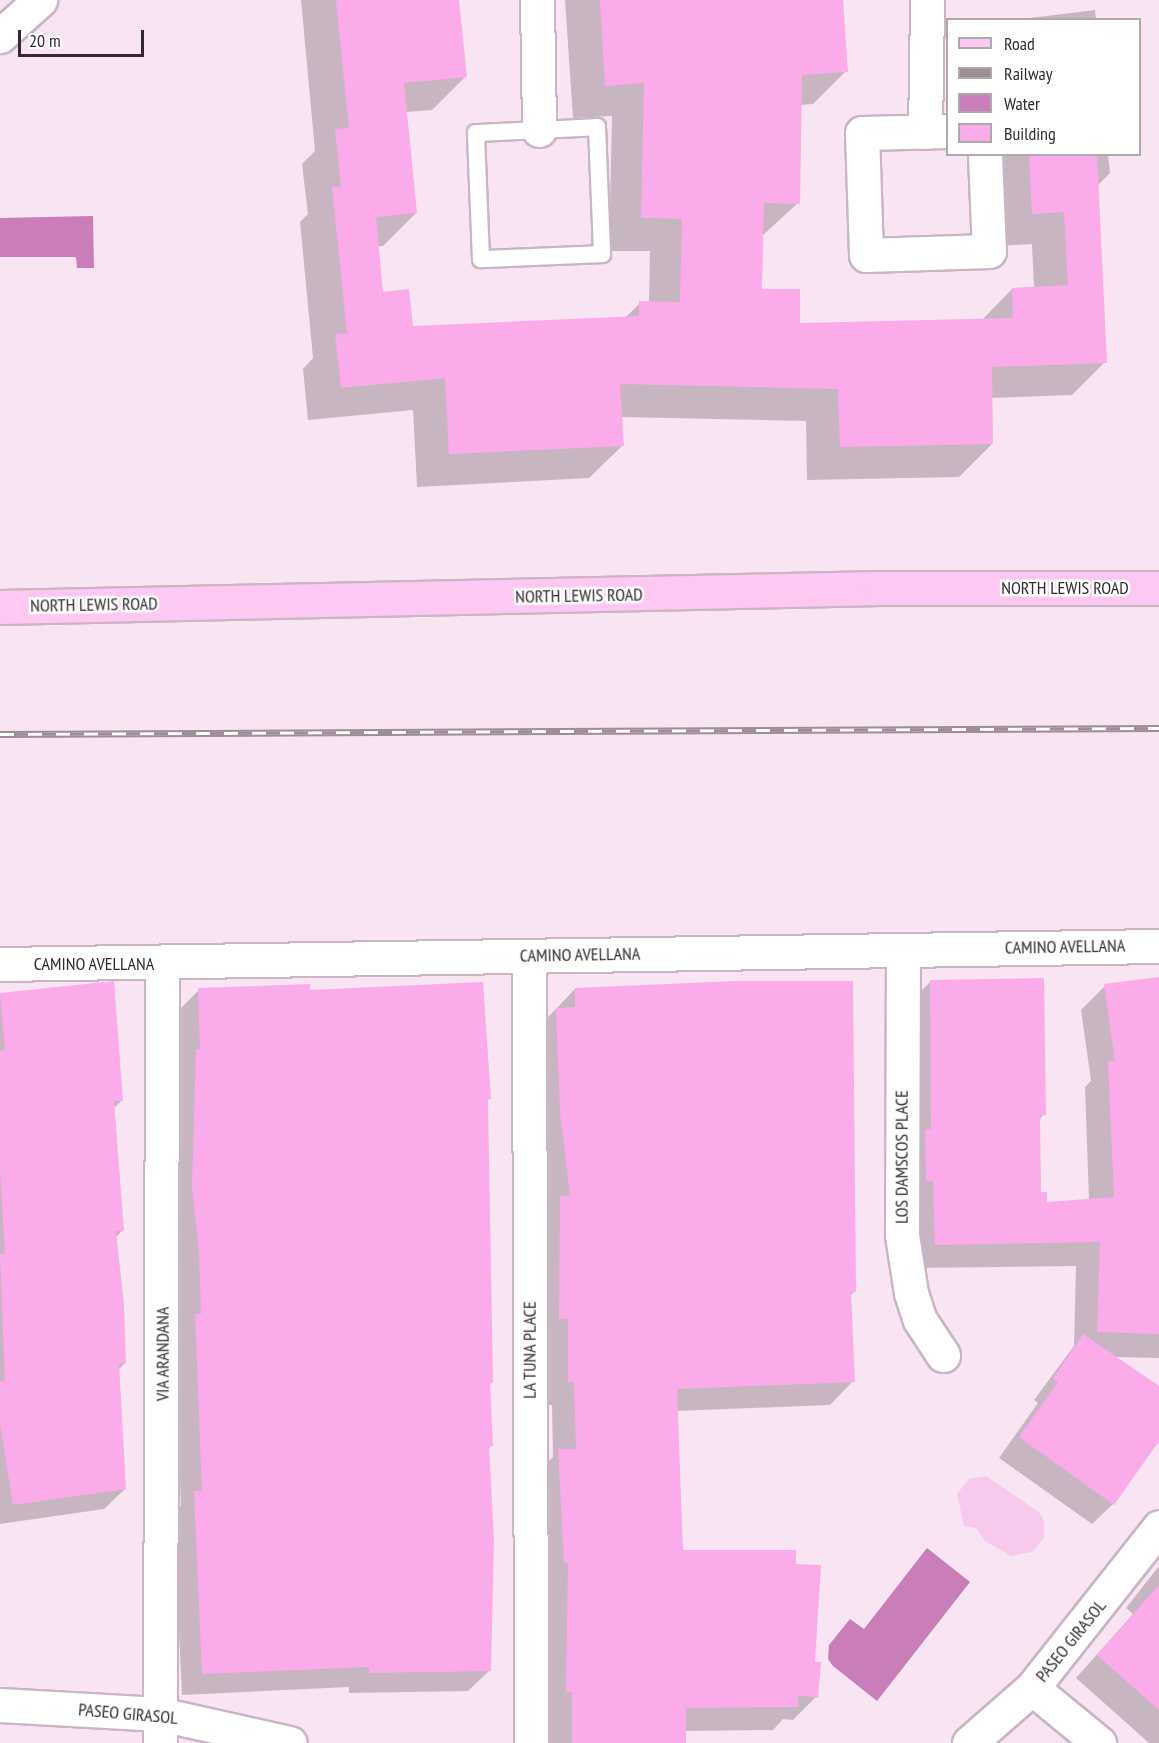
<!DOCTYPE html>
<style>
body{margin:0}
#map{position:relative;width:1159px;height:1743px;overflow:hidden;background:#f9e4f3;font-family:"PT Sans Narrow",sans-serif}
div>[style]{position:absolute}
.green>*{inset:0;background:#f7c9ec}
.water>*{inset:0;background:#c97db9}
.shadow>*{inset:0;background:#0003}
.building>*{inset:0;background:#fbabe9}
.roads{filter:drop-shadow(2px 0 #c9b6c4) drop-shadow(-2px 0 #c9b6c4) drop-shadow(0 2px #c9b6c4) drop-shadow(0 -2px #c9b6c4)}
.lane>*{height:16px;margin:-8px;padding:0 8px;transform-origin:8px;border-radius:8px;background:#fff}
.street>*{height:33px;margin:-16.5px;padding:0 16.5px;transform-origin:16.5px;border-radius:16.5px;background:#fff}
.primary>*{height:33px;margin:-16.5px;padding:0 16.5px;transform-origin:16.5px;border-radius:16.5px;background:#fec8f2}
.rail>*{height:7px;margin-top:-3.5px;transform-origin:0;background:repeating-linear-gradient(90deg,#fff 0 14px,#9c8d97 0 28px);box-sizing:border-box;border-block:2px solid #9c8d97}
span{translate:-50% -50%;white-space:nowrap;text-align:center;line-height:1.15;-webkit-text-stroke:5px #fff;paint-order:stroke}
.street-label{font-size:18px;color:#322a30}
.legend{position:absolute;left:946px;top:18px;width:195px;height:138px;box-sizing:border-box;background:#fff;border:2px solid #adaaac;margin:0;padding:8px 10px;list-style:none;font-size:18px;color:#322a30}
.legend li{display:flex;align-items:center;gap:12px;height:30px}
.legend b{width:30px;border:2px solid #adaaac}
.scale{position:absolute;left:18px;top:30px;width:126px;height:27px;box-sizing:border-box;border:3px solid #322a30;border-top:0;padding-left:8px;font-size:18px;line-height:21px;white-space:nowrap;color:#322a30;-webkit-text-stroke:4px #fff;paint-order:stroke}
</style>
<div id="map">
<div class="green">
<i style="clip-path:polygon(986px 1476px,1039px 1512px,1044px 1521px,1044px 1538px,1032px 1552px,1011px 1556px,985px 1541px,976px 1528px,964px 1526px,957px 1494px,969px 1479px)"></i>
</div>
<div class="water">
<i style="clip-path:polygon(93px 216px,94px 268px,77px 268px,76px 257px,0 257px,0 218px)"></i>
<i style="clip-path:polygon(927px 1548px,970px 1582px,877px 1701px,833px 1666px,828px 1659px,829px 1645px,850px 1619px,864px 1629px)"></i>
</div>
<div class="shadow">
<i style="clip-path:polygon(301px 0,458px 0,465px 77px,432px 110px,406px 112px,416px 213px,383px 246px,377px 246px,382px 293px,411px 328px,625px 318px,640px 303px,649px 303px,650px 251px,609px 251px,612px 116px,573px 118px,565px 0,842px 0,846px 71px,813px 104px,800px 105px,798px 203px,762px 236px,761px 290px,798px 324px,982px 320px,1012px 289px,1034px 288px,1032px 244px,999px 246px,995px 154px,1108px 154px,1110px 173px,1097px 186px,1105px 362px,1072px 395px,991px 398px,992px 444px,959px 477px,807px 480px,806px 421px,621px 417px,622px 446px,589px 478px,417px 487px,413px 410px,308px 420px,303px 369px,313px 358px,300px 222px,308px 214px,302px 164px,315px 151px)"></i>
<i style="clip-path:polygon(1095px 10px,1096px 20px,1013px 20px)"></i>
<i style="clip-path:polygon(1159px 979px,1159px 1358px,1114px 1357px,1159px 1387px,1159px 1437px,1113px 1504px,1092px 1524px,999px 1458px,1038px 1403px,1034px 1400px,1074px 1346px,1076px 1266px,911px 1268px,907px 1005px,931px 981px,1044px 1114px,1039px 1120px,1040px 1193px,1046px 1204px,1089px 1200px,1085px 1087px,1091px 1081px,1081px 1010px,1105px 986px)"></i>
<i style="clip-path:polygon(113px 983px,122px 1100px,113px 1109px,123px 1230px,115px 1238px,125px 1363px,118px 1370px,125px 1489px,104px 1509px,0 1524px,0 995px)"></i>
<i style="clip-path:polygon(575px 989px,854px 1292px,850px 1296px,853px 1381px,830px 1405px,677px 1411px,681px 1552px,795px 1565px,816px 1697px,793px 1720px,783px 1719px,773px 1730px,685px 1731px,685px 1743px,549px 1743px,549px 1715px,543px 1715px,535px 1474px,553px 1457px,552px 1405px,545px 1405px,533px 1033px)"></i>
<i style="clip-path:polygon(199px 990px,308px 992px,489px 1099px,486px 1102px,492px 1382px,489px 1386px,491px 1446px,488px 1449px,490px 1670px,468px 1691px,349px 1693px,349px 1687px,182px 1695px,173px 1513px,181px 1506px,174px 1337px,180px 1331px,172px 1209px,175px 1072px,179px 1068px,178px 1011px)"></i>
<i style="clip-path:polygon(1159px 1566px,1159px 1743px,1149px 1743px,1076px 1678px,1133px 1614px,1126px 1608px)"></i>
</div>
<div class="building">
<i style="clip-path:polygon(336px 0,459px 0,467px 77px,404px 83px,417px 213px,376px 217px,383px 292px,409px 289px,413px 326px,639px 316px,639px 301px,680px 302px,682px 219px,641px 218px,644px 83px,605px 86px,600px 0,843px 0,848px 72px,802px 75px,800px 204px,764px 203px,762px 289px,800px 289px,800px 323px,1013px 318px,1012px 288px,1068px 285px,1064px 212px,1032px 214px,1029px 154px,1097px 154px,1107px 363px,992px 367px,993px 444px,840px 447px,838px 389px,620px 384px,624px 446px,449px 454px,445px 378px,341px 388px,335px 334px,347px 333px,332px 187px,341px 187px,335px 129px,349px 128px)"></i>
<i style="clip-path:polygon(1159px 977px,1159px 1334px,1097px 1332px,1100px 1242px,935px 1245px,933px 1181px,926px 1181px,925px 1130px,931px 1129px,930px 980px,1044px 978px,1046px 1115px,1040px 1115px,1041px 1192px,1047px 1192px,1047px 1202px,1114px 1197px,1108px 1061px,1115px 1061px,1104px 984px)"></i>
<i style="clip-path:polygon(114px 981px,123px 1101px,114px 1101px,124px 1231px,116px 1231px,124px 1305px,126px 1363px,119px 1364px,126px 1489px,13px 1505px,0 1423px,0 1381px,5px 1381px,0 1254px,5px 1254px,0 1168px,0 1051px,5px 1050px,0 993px)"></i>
<i style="clip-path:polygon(735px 981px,853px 981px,856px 1292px,851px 1292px,855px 1382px,677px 1389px,683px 1550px,796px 1550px,796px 1564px,821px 1565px,815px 1662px,821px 1662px,818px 1698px,798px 1695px,798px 1707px,686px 1708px,686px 1743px,572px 1743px,572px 1692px,566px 1692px,568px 1563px,564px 1563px,558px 1449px,576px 1449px,574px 1382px,568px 1382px,568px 1319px,559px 1319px,560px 1196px,570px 1196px,560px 1112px,556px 1008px,575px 1007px,575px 988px)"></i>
<i style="clip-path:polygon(483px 982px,491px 1099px,488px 1099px,493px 1383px,490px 1383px,493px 1446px,489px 1446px,494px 1540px,491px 1671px,369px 1673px,369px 1667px,202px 1674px,194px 1491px,202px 1491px,195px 1314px,201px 1314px,199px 1253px,192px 1187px,196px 1050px,200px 1049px,198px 988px,310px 984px,310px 990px)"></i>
<i style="clip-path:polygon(1083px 1334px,1159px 1386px,1159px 1441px,1114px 1505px,1019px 1437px,1058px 1382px,1053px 1379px)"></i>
<i style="clip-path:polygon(1159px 1585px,1159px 1710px,1097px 1655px)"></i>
</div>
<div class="roads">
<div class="lane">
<i style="left:597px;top:127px;width:127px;rotate:87.7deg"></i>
<i style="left:602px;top:254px;width:121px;rotate:177.6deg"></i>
<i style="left:481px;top:259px;width:126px;rotate:-92.3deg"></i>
<i style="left:476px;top:133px;width:121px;rotate:-2.8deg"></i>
</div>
<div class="street">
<i style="left:537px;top:0;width:130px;rotate:89.1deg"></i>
<i style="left:0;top:36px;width:54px;rotate:-42deg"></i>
<i style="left:948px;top:131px;width:86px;rotate:178.7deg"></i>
<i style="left:862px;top:133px;width:122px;rotate:88.1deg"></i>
<i style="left:866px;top:255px;width:123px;rotate:-1.9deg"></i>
<i style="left:989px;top:251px;width:97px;rotate:-92.4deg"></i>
<i style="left:925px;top:132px;width:132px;rotate:-89.1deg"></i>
<i style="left:903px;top:950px;width:285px;rotate:90.2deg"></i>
<i style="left:902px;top:1235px;width:59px;rotate:81.2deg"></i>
<i style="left:911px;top:1293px;width:28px;rotate:72deg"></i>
<i style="left:920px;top:1320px;width:42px;rotate:56.7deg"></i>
<i style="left:529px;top:956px;width:787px;rotate:89.85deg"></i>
<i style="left:0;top:964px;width:1159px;rotate:-0.89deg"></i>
<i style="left:1032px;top:1688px;width:87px;rotate:39.4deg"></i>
<i style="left:0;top:1705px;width:160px;rotate:3.2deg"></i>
<i style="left:160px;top:1714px;width:133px;rotate:12.6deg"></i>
<i style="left:160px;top:1743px;width:779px;rotate:-89.85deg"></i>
<i style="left:969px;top:1743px;width:84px;rotate:-41.1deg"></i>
<i style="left:1032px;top:1688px;width:205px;rotate:-51.7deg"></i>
</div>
<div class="primary">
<i style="left:0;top:607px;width:880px;rotate:-1.24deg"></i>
<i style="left:880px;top:588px;width:279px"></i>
</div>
</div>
<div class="rail">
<i style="left:0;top:734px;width:1159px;rotate:-0.3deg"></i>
</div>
<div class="street-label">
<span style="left:1065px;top:588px">NORTH LEWIS ROAD</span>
<span style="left:579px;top:596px;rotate:-1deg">NORTH LEWIS ROAD</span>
<span style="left:94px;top:605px;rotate:-1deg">NORTH LEWIS ROAD</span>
<span style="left:1065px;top:947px;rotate:-1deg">CAMINO AVELLANA</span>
<span style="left:580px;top:955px;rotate:-1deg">CAMINO AVELLANA</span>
<span style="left:94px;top:964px">CAMINO AVELLANA</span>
<span style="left:902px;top:1157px;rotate:-90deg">LOS DAMSCOS PLACE</span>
<span style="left:530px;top:1350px;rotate:-90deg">LA TUNA PLACE</span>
<span style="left:163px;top:1354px;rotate:-90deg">VIA ARANDANA</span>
<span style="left:1071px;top:1641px;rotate:-51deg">PASEO GIRASOL</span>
<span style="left:128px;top:1714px;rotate:5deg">PASEO GIRASOL</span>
</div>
<ul class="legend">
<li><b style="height:8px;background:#fec8f2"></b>Road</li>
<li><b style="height:8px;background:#9c8d97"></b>Railway</li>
<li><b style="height:16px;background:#c97db9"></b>Water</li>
<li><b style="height:16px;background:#fbabe9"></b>Building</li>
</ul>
<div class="scale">20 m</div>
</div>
